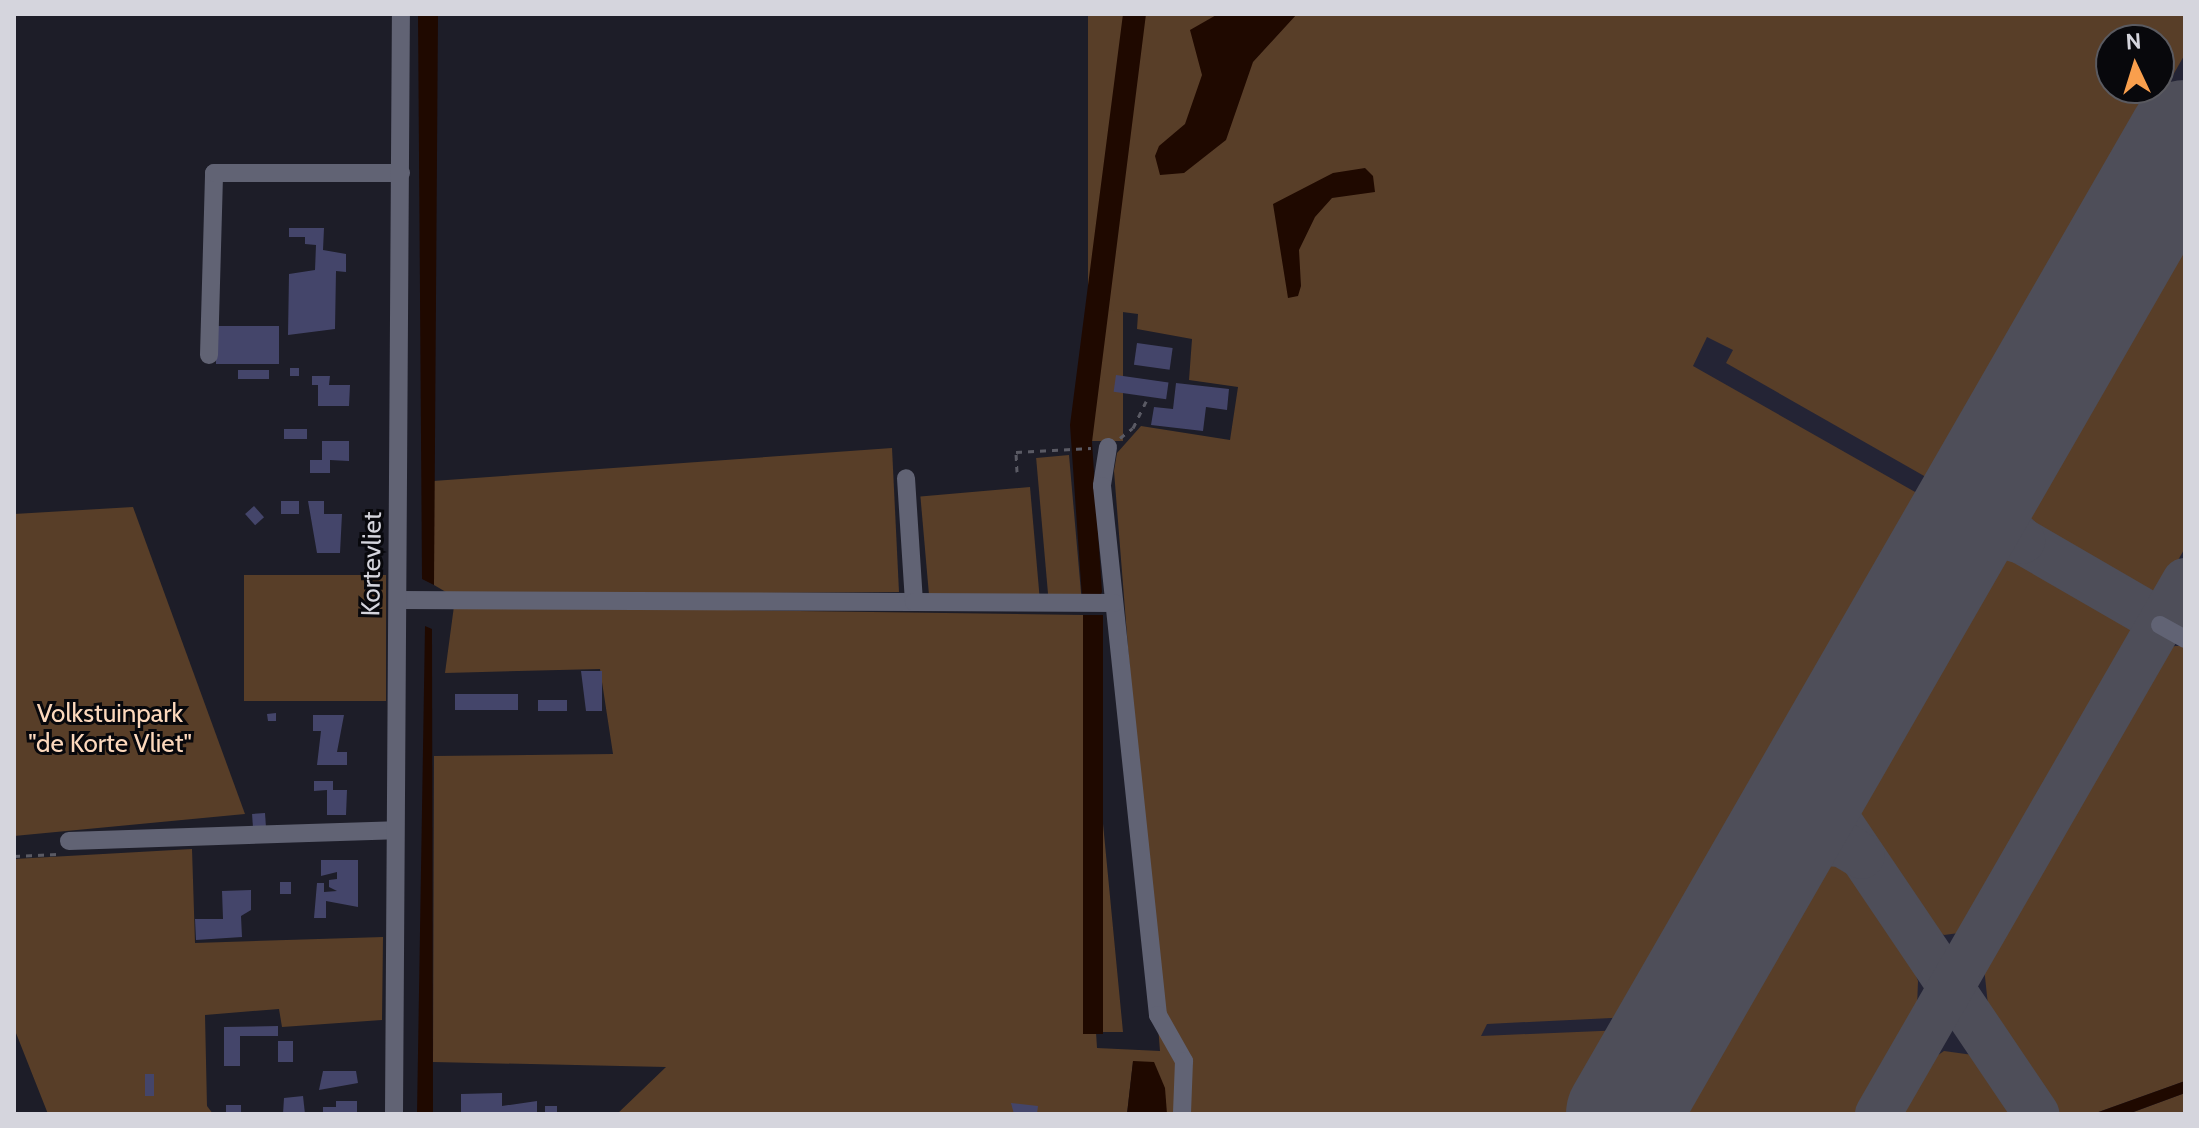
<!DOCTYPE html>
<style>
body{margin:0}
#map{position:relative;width:2199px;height:1128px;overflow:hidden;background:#1d1d28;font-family:Cabin,sans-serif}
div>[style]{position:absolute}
.built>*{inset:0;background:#242435}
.green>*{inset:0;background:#583e28;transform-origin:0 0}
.water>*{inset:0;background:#1f0900;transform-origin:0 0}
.taxiway>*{height:46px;margin:-23px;padding:0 23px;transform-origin:23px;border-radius:23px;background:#4e4e59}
.runway>*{height:114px;margin:-57px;padding:0 57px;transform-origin:57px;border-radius:57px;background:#4e4e59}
.building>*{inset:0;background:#44456a;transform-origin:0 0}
.path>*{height:3px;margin-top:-1.5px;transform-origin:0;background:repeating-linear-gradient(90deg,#5a5a64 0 6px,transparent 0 12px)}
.minor>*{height:18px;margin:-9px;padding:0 9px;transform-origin:9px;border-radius:9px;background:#616374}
span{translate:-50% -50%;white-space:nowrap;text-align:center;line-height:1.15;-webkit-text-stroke:6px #08080c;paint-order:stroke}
.street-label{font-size:26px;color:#d5d5dd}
.park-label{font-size:26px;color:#fcd8bc}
.frame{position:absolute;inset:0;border:16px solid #d5d5dd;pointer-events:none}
.north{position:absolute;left:2095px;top:24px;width:80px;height:80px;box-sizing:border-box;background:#08080c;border:2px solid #5a5a60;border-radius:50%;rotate:356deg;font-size:22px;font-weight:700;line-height:32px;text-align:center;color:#d5d5dd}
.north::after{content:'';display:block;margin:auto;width:28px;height:36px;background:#f99f4d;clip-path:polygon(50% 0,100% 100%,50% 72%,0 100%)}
</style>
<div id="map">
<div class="built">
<i style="clip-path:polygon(evenodd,1692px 14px,2185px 14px,2185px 1114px,1436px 1114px,1692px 14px,2111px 40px,2159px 40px,2159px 88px,2111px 88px,2111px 40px)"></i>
</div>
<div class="green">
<i style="left:1088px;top:14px;width:35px;height:427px"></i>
<i style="clip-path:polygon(evenodd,1136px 14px,2185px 14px,2185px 54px,1940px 485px,1726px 363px,1733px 350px,1707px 337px,1693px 366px,1931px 501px,1632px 1017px,1487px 1024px,1481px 1036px,1624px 1030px,1577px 1114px,1152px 1114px,1154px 1062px,1133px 1062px,1127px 1114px,617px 1114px,666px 1067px,433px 1062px,434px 756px,613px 754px,600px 669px,445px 673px,454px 606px,1083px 615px,1123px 1032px,1096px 1032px,1097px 1048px,1160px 1051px,1114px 471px,1117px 453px,1141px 426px,1230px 440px,1238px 387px,1189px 380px,1192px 339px,1137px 329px,1138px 314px,1107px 310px,1136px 14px,2111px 40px,2159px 40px,2159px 88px,2111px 88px,2111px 40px)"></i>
<i style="clip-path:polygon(2185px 225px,2185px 548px,2162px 588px,2154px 596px,2143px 595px,2029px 531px,2023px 501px)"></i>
<i style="clip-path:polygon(892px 448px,899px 592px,451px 595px,434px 585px,433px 481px)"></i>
<i style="left:1069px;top:455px;width:143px;height:33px;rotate:85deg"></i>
<i style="left:1030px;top:487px;width:108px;height:110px;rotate:85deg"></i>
<i style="clip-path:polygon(133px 507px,245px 814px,14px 836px,14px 514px)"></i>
<i style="clip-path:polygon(2013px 550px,2132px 619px,2134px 633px,1969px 925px,1959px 933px,1944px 935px,1928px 926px,1860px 827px,1853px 811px,1854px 794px,1990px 559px)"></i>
<i style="left:386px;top:575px;width:126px;height:142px;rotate:90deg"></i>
<i style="clip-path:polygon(2175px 646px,2185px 646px,2185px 1081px,2093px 1114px,2055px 1114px,1989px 1015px,1984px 967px,2160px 652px)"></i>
<i style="clip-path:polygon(192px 849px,195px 943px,383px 937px,382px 1020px,282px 1027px,279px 1009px,205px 1015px,207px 1106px,213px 1114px,48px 1114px,14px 1028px,14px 859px)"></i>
<i style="clip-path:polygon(1832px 863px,1851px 870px,1862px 882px,1904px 944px,1918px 981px,1917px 1008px,1908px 1029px,1859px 1114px,1672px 1114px,1806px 881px)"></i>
<i style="clip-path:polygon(1944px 1051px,1973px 1055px,1990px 1070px,2018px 1114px,1896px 1114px,1925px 1064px)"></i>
<i style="clip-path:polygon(2185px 1093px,2185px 1114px,2128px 1114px)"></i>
</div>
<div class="water">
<i style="clip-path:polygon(418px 14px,438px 14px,434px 585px,422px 579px)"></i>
<i style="clip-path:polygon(1123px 14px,1146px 14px,1092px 442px,1102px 592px,1100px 596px,1082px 597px,1070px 425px)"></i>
<i style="clip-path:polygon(1218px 14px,1297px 14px,1253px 62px,1226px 140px,1184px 173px,1160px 175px,1155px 156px,1159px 146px,1185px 124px,1202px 75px,1190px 30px)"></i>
<i style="clip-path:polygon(1365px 168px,1373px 176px,1375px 192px,1332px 198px,1315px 217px,1299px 250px,1301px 286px,1298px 296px,1288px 298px,1273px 204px,1333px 173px)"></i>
<i style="left:1083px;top:615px;width:20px;height:419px"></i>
<i style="clip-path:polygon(425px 626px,432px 629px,433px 1114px,417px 1114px)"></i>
<i style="clip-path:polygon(1133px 1061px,1154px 1062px,1165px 1088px,1167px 1114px,1127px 1114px)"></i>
<i style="clip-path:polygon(2185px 1081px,2185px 1093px,2128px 1114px,2093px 1114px)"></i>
</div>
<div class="taxiway">
<i style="left:2131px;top:230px;width:31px;rotate:-52deg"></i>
<i style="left:2150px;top:206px;width:38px;rotate:-22deg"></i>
<i style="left:2006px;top:448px;width:38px;rotate:108deg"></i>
<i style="left:1994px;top:484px;width:24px;rotate:85deg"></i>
<i style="left:1996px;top:508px;width:21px;rotate:61deg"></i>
<i style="left:2006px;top:526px;width:22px;rotate:43deg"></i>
<i style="left:2022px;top:541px;width:138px;rotate:30.1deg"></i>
<i style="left:1938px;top:565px;width:44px;rotate:-37.6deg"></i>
<i style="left:1973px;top:538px;width:27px;rotate:-6deg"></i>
<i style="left:2000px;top:535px;width:23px;rotate:15deg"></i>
<i style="left:1834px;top:747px;width:34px;rotate:105deg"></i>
<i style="left:1825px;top:780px;width:35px;rotate:75deg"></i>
<i style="left:1834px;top:814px;width:362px;rotate:56deg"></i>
<i style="left:1763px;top:871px;width:28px;rotate:-45deg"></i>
<i style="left:1783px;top:851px;width:22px;rotate:-24deg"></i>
<i style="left:1803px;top:842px;width:39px;rotate:3deg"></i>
<i style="left:1842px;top:844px;width:23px;rotate:31deg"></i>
<i style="left:1878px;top:1114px;width:615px;rotate:-60.06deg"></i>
</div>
<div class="runway">
<i style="left:1623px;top:1114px;width:1127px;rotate:-60.09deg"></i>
</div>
<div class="building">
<i style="clip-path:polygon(289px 228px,324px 228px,323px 250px,346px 254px,346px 272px,336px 271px,335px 329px,288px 335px,289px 274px,315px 270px,316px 245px,305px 244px,305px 237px,289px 237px)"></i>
<i style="left:216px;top:326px;width:63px;height:38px"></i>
<i style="left:1137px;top:343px;width:36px;height:22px;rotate:8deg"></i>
<i style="left:290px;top:368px;width:9px;height:8px"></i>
<i style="left:238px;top:370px;width:31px;height:9px"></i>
<i style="left:1116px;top:375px;width:53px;height:17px;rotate:8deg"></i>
<i style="clip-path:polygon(312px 376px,330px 376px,329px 385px,350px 385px,349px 406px,318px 406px,318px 385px,312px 385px)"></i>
<i style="clip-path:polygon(1176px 383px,1229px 389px,1227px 410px,1206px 407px,1203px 431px,1151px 425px,1154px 407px,1173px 409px)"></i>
<i style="left:284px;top:429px;width:23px;height:10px"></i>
<i style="clip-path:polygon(322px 441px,349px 441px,349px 461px,330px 460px,330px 473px,310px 473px,310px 460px,322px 460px)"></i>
<i style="left:281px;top:501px;width:18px;height:13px"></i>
<i style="clip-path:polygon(308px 501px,324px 501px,324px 514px,342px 514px,340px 553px,317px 553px)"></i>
<i style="left:254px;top:506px;width:15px;height:12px;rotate:48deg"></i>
<i style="clip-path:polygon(581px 671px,602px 671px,602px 711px,586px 711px)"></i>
<i style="left:455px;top:694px;width:63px;height:16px"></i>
<i style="left:538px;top:700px;width:29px;height:11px"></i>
<i style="clip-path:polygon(276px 713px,276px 721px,268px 721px,267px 714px)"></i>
<i style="clip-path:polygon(313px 715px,344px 715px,337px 752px,347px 752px,347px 765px,317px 765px,321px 731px,313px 731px)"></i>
<i style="clip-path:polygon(314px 781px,333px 781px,333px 790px,347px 790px,346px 815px,327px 815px,327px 790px,314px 791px)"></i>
<i style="left:265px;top:813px;width:13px;height:13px;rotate:86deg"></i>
<i style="clip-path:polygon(321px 860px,358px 860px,358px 907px,326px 901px,326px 918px,314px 918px,317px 883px,324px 883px,324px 892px,337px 891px,329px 887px,329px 880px,337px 879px,337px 872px,321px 876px)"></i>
<i style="left:280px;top:882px;width:11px;height:12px"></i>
<i style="clip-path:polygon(251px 890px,251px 910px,241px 916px,242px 937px,196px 940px,195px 919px,223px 919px,222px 891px)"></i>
<i style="clip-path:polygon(278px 1026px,278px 1036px,240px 1036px,240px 1066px,224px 1066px,224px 1027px)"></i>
<i style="left:278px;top:1041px;width:15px;height:21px"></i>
<i style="clip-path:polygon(323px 1071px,356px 1071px,358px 1083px,319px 1090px)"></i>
<i style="left:145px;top:1074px;width:9px;height:22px"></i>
<i style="clip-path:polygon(502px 1093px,502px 1106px,537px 1101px,537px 1114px,461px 1114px,461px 1094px)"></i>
<i style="clip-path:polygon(303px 1096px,305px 1114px,283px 1114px,284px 1098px)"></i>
<i style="clip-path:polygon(336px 1101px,357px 1101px,357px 1114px,323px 1114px,323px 1107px,336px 1107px)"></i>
<i style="clip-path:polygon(1011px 1103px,1038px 1106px,1037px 1114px,1014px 1114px)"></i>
<i style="left:241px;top:1105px;width:9px;height:15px;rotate:90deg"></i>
<i style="left:545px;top:1106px;width:12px;height:8px"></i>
</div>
<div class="path">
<i style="left:1120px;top:438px;width:16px;rotate:-38deg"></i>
<i style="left:1133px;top:428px;width:30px;rotate:-64deg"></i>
<i style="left:1017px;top:472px;width:20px;rotate:-93deg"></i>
<i style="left:1016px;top:452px;width:75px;rotate:-3.1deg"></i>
<i style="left:14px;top:856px;width:44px;rotate:-2.6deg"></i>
</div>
<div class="minor">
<i style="left:209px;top:355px;width:182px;rotate:-88.4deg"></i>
<i style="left:214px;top:173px;width:187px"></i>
<i style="left:1108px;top:447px;width:39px;rotate:99deg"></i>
<i style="left:1102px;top:486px;width:532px;rotate:83.96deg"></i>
<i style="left:1158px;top:1015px;width:53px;rotate:60.5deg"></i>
<i style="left:1184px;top:1061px;width:53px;rotate:92.2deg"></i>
<i style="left:398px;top:600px;width:516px;rotate:0.22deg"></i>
<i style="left:914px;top:602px;width:124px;rotate:-93.7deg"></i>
<i style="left:914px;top:602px;width:200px;rotate:0.3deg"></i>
<i style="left:2160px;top:625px;width:29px;rotate:29deg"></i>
<i style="left:69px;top:841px;width:326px;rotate:-1.9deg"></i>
<i style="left:394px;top:1114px;width:1100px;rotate:-89.64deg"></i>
</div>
<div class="street-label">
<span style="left:372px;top:564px;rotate:-89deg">Kortevliet</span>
</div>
<div class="park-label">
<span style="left:110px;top:729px">Volkstuinpark<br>"de Korte Vliet"</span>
</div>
<div class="frame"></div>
<div class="north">N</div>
</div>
